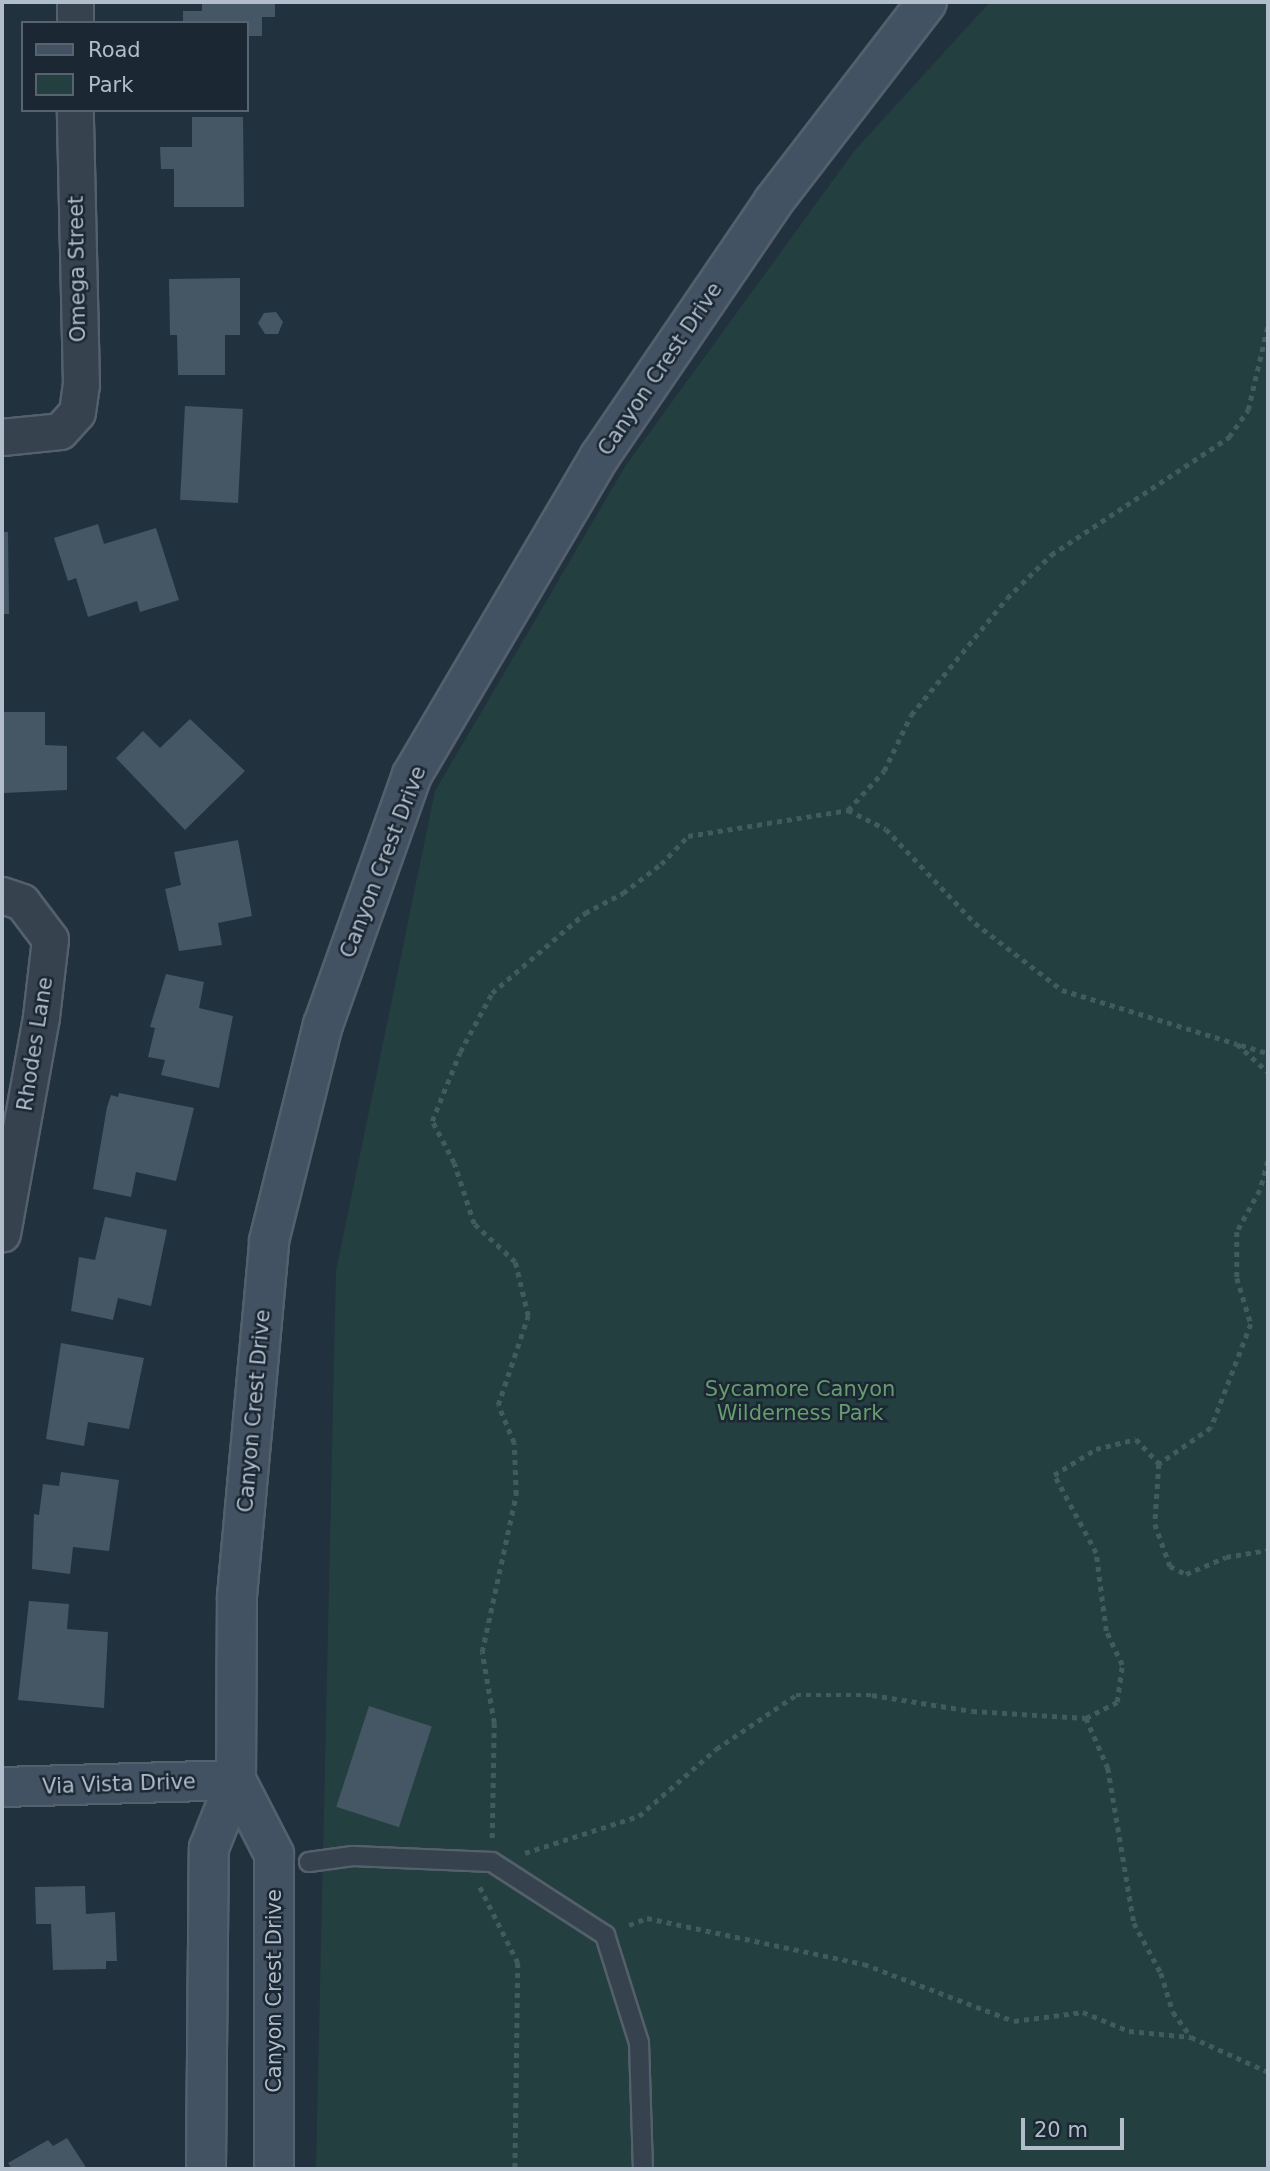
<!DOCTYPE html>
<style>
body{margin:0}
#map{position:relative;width:1270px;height:2171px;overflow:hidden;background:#22313e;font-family:"DejaVu Sans",sans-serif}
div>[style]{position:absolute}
.green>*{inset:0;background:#243f3f}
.building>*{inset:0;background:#455665;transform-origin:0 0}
.path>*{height:4.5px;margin-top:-2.25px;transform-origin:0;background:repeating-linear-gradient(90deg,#425b5c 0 5px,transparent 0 10px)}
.roads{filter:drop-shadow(2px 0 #54606c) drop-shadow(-2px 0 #54606c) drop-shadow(0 2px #54606c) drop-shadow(0 -2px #54606c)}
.lane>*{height:18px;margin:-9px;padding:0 9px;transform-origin:9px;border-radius:9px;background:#36424e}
.street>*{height:35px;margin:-17.5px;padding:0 17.5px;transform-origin:17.5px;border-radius:17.5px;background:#36424e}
.secondary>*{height:38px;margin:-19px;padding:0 19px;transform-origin:19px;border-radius:19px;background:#435262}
span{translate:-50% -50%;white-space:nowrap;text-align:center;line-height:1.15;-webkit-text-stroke:5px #1b2733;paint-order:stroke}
.street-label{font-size:21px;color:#b1bdca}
.park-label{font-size:21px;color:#679c6e}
.frame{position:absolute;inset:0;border:4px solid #b1bdca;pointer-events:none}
.legend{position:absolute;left:21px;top:21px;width:228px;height:91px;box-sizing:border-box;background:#1b2733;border:2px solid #57636f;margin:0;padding:9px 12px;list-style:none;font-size:21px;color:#b1bdca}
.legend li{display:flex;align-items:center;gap:14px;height:35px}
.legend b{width:35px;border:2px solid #57636f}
.scale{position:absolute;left:1021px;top:2118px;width:103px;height:32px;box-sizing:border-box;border:4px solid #b1bdca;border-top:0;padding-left:9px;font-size:21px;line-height:24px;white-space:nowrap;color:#b1bdca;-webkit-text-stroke:5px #1b2733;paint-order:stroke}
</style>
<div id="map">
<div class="green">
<i style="clip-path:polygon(990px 2px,1268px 2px,1268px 2169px,316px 2169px,336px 1271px,435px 791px,626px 465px,855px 150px)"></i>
</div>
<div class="building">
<i style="clip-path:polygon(202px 2px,275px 2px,275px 17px,262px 17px,262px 36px,247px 36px,247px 23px,183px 23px,183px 11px,202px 11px)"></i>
<i style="clip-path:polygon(192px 117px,243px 117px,244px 207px,174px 207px,174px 169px,161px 169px,160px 147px,192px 147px)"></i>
<i style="clip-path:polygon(240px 278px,240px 335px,225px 335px,225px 375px,178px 375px,177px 335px,170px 335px,169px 279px)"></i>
<i style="clip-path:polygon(276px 312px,283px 322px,278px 334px,265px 334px,258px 323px,264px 313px)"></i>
<i style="left:185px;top:406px;width:58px;height:94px;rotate:3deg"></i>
<i style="clip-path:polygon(98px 524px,104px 544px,156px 528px,179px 600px,140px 612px,137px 601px,88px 617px,76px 578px,68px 581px,54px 538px)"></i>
<i style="clip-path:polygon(2px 532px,8px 532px,9px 614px,2px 614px)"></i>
<i style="clip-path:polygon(2px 712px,45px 712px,45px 745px,67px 746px,67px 790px,4px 793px)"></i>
<i style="clip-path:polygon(190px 719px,245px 771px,185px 830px,116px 758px,143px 731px,160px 748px)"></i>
<i style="clip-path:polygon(238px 840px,252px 916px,218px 923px,222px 945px,179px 951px,165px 889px,181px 885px,174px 852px)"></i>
<i style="clip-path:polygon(166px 974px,204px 982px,199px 1008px,233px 1016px,219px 1088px,161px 1075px,165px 1060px,148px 1057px,155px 1028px,150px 1027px)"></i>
<i style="clip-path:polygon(119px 1093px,194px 1108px,176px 1181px,136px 1172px,131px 1197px,93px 1189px,107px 1107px,111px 1095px,118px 1097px)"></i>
<i style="clip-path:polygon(105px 1217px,167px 1230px,151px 1306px,118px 1298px,113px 1320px,71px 1311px,79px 1257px,95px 1260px)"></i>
<i style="clip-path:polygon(61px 1343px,144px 1358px,129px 1429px,88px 1422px,84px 1446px,46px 1439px)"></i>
<i style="clip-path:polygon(61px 1472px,119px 1480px,109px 1551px,73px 1547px,70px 1574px,32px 1569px,34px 1514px,39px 1515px,43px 1484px,59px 1486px)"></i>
<i style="clip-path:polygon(29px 1601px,69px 1604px,67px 1629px,108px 1632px,104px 1708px,18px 1700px)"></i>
<i style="left:369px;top:1706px;width:66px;height:106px;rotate:18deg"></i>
<i style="clip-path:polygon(85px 1886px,86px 1914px,115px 1912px,117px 1961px,106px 1961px,106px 1969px,53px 1970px,51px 1924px,36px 1924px,35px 1887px)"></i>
<i style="clip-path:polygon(67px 2138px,87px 2169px,12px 2169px,8px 2163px,48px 2140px,53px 2146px)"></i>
</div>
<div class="path">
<i style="left:848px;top:810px;width:42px;rotate:26.6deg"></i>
<i style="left:886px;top:829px;width:129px;rotate:46.6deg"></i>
<i style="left:975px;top:923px;width:110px;rotate:37.6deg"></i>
<i style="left:1062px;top:990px;width:183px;rotate:17.1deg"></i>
<i style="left:1237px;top:1044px;width:42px;rotate:42.1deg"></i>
<i style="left:1241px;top:1045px;width:28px;rotate:17deg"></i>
<i style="left:1268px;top:1161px;width:30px;rotate:105deg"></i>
<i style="left:1260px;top:1190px;width:48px;rotate:118.7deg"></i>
<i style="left:1237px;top:1232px;width:46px;rotate:90deg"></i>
<i style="left:1237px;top:1278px;width:48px;rotate:73.1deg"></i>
<i style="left:1251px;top:1324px;width:111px;rotate:111deg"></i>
<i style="left:1211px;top:1428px;width:63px;rotate:145.3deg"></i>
<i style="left:1159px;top:1464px;width:60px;rotate:93.8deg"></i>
<i style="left:1155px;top:1524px;width:45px;rotate:70.3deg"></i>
<i style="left:1170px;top:1566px;width:18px;rotate:27deg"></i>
<i style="left:1186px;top:1574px;width:43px;rotate:-23deg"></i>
<i style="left:1226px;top:1557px;width:43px;rotate:-9.5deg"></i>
<i style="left:1086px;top:1718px;width:35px;rotate:-27deg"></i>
<i style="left:1117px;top:1702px;width:37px;rotate:-82deg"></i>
<i style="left:1122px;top:1665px;width:38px;rotate:-115deg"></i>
<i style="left:1106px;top:1631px;width:79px;rotate:-97.3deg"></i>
<i style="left:1096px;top:1553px;width:89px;rotate:-118.3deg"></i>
<i style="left:1054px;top:1475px;width:49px;rotate:-31.8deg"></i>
<i style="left:1096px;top:1449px;width:41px;rotate:-14deg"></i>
<i style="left:1136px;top:1439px;width:34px;rotate:47deg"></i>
<i style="left:492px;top:1838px;width:115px;rotate:-89deg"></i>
<i style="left:494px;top:1723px;width:72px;rotate:-99.6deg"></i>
<i style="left:482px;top:1652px;width:161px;rotate:-77.8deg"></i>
<i style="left:516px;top:1495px;width:52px;rotate:-92.2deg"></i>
<i style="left:514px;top:1443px;width:41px;rotate:-112.8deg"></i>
<i style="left:498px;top:1405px;width:94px;rotate:-71.4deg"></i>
<i style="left:528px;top:1316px;width:56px;rotate:-103.5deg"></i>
<i style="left:515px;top:1262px;width:56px;rotate:-137.2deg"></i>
<i style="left:474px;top:1224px;width:64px;rotate:-108.2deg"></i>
<i style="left:454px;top:1163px;width:47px;rotate:-117.6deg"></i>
<i style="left:432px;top:1121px;width:74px;rotate:-67.9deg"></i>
<i style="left:460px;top:1052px;width:67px;rotate:-61.5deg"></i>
<i style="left:492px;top:993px;width:123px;rotate:-40.7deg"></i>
<i style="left:585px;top:913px;width:43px;rotate:-27.8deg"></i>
<i style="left:623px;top:893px;width:48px;rotate:-37.3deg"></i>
<i style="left:661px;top:864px;width:39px;rotate:-46deg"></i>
<i style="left:688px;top:836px;width:162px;rotate:-9.2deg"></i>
<i style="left:848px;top:810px;width:53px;rotate:-47.3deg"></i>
<i style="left:884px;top:771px;width:62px;rotate:-64.3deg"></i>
<i style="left:911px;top:715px;width:151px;rotate:-50.6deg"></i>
<i style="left:1007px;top:598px;width:62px;rotate:-44.3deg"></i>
<i style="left:1051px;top:555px;width:214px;rotate:-33.5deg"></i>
<i style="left:1229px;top:437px;width:33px;rotate:-55deg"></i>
<i style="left:1248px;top:410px;width:87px;rotate:-76.8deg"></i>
<i style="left:525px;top:1853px;width:120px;rotate:-18deg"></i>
<i style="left:639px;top:1816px;width:102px;rotate:-41deg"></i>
<i style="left:716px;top:1749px;width:97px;rotate:-34deg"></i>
<i style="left:796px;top:1695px;width:76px"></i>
<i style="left:872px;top:1695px;width:101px;rotate:9.1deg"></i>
<i style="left:972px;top:1711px;width:114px;rotate:3.5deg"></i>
<i style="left:1086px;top:1718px;width:55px;rotate:66.3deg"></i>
<i style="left:1108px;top:1768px;width:157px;rotate:80.5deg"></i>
<i style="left:1134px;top:1923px;width:57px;rotate:61.6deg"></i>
<i style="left:1161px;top:1973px;width:41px;rotate:72.9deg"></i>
<i style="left:1173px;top:2012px;width:31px;rotate:54deg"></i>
<i style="left:1191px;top:2037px;width:85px;rotate:24.4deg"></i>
<i style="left:480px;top:1887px;width:85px;rotate:63.4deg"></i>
<i style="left:518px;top:1963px;width:206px;rotate:90.8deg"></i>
<i style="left:629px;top:1925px;width:19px;rotate:-21deg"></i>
<i style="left:647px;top:1918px;width:222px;rotate:12deg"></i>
<i style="left:864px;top:1964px;width:160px;rotate:20.8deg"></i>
<i style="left:1014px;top:2021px;width:70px;rotate:-7.4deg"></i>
<i style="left:1083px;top:2012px;width:50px;rotate:22.4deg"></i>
<i style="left:1129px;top:2031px;width:62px;rotate:5.5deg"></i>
</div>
<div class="roads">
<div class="lane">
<i style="left:309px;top:1862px;width:44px;rotate:-7.8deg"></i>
<i style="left:353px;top:1856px;width:139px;rotate:2.5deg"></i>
<i style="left:492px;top:1862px;width:135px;rotate:32.9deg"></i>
<i style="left:605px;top:1935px;width:113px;rotate:72.5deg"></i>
<i style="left:639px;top:2043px;width:126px;rotate:88.2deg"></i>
</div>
<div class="street">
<i style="left:75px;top:2px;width:21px;rotate:90deg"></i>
<i style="left:2px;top:437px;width:58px;rotate:-5.9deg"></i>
<i style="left:60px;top:431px;width:25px;rotate:-48deg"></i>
<i style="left:77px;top:412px;width:28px;rotate:-82deg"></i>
<i style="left:81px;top:384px;width:274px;rotate:-91.3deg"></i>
<i style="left:2px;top:895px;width:21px;rotate:19deg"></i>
<i style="left:22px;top:902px;width:46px;rotate:52.9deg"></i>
<i style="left:50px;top:939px;width:79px;rotate:96.6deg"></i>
<i style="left:41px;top:1017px;width:220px;rotate:100.2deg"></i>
</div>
<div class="secondary">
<i style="left:236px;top:1780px;width:83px;rotate:62.8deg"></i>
<i style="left:274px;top:1854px;width:315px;rotate:90deg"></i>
<i style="left:2px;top:1787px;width:234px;rotate:-1.7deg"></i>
<i style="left:206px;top:2169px;width:321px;rotate:-89.5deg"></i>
<i style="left:209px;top:1848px;width:73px;rotate:-68.3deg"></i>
<i style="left:236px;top:1780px;width:184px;rotate:-89.7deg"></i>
<i style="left:237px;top:1596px;width:356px;rotate:-84.8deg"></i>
<i style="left:269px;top:1241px;width:223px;rotate:-76deg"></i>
<i style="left:323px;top:1025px;width:265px;rotate:-70.4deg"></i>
<i style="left:412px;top:775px;width:370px;rotate:-59.5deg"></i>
<i style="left:600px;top:456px;width:307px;rotate:-55.7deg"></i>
<i style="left:773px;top:202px;width:252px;rotate:-52.4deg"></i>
</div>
</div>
<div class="street-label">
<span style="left:77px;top:269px;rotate:-91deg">Omega Street</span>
<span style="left:660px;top:369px;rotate:-56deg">Canyon Crest Drive</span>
<span style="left:383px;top:862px;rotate:-69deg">Canyon Crest Drive</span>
<span style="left:35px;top:1044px;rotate:-81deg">Rhodes Lane</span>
<span style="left:254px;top:1411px;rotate:-85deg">Canyon Crest Drive</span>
<span style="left:119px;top:1784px;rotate:-2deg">Via Vista Drive</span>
<span style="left:274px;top:1991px;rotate:-90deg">Canyon Crest Drive</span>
</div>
<div class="park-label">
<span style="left:800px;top:1401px">Sycamore Canyon<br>Wilderness Park</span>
</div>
<div class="frame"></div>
<ul class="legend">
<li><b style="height:9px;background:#435262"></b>Road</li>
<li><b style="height:19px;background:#243f3f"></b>Park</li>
</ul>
<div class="scale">20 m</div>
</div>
